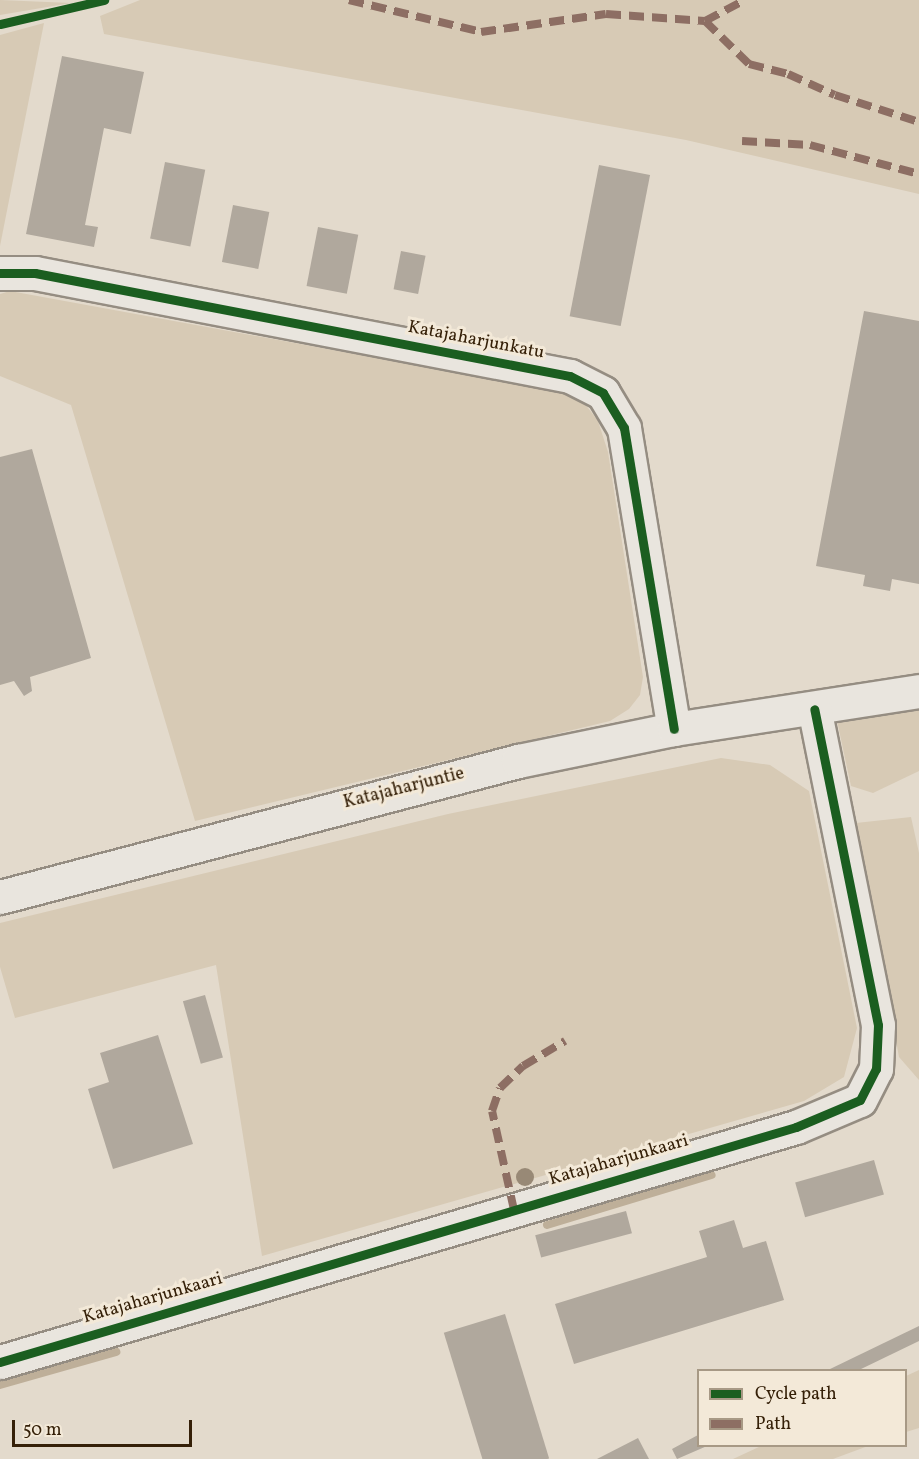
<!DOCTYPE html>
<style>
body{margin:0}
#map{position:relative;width:919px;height:1459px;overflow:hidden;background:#e3dacc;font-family:Vollkorn,serif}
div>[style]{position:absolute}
.green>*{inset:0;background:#d7cab5}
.stream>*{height:8px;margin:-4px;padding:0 4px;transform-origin:4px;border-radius:4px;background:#beaf99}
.building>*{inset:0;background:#b0a89d;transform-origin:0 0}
.roads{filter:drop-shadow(2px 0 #958d82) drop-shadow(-2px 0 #958d82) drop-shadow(0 2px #958d82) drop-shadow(0 -2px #958d82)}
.minor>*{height:33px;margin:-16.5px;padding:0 16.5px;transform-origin:16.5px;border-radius:16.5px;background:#e9e5de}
.quiet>*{height:8px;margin-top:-4px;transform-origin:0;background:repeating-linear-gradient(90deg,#8d6e63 0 15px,transparent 0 23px)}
.cycleway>*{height:9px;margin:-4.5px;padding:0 4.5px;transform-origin:4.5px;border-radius:4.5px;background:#1b5e20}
.trees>*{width:18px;height:18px;margin:-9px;border-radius:50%;background:#988976}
span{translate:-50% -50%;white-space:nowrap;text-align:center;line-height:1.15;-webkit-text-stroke:6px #f3e9d8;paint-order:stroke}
.street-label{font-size:18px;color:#352008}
.legend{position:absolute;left:697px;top:1369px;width:210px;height:78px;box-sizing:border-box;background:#f3e9d8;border:2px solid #a79985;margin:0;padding:8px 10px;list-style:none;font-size:18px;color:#352008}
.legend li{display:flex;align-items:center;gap:12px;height:30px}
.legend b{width:30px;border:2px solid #a79985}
.scale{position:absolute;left:12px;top:1420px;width:180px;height:27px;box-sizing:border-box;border:3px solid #352008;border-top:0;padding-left:8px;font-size:18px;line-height:21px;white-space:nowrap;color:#352008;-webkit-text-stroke:4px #f3e9d8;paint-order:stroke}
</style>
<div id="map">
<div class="green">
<i style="clip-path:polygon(0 0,71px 3px,79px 0,71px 3px,0 15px)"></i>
<i style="clip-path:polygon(140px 0,919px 0,919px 194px,686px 140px,104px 34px,100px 16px)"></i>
<i style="clip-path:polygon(44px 23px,0 246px,0 35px)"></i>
<i style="clip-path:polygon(10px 291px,557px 391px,585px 404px,598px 421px,608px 452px,643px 677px,640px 695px,629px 709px,610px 721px,195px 821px,71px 405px,0 376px,0 294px)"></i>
<i style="clip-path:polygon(919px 700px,919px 771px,873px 793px,851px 786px,836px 716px)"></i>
<i style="clip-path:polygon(721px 758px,770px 765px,809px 791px,857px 1028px,844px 1077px,804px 1101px,262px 1256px,216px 965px,15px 1018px,0 967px,0 923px,448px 814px)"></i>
<i style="clip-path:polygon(911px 817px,919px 853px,919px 1080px,899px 1057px,856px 823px)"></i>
<i style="clip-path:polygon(919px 1370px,919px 1428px,906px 1432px,906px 1376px)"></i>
<i style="clip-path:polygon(761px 1446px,868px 1446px,833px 1459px,733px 1459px)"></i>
</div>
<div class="stream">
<i style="left:547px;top:1225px;width:172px;rotate:-16.9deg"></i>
<i style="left:0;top:1385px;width:121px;rotate:-15.9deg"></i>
</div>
<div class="building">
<i style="clip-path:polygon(62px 56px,144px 72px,131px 134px,104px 128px,85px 225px,98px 227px,94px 247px,26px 234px)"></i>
<i style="left:165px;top:162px;width:41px;height:78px;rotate:11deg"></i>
<i style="left:599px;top:165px;width:52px;height:154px;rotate:11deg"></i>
<i style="left:233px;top:205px;width:37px;height:58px;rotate:11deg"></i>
<i style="left:318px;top:227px;width:41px;height:60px;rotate:11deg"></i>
<i style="left:401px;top:251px;width:25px;height:39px;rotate:11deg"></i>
<i style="clip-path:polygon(864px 311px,919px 321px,919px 584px,892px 579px,890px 591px,863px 586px,865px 575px,816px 566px)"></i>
<i style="clip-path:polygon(32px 449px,91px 658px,30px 677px,32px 691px,24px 696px,14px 681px,0 685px,0 457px)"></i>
<i style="left:205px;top:995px;width:65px;height:23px;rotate:74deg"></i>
<i style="clip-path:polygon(158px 1035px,193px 1144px,113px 1169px,88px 1089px,109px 1082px,100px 1053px)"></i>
<i style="left:874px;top:1160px;width:36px;height:82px;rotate:74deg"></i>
<i style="left:626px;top:1211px;width:23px;height:94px;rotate:75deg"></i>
<i style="clip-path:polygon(734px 1220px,743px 1248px,766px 1241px,784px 1300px,574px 1364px,555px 1304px,707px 1257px,699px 1231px)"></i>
<i style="left:505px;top:1314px;width:151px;height:64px;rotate:73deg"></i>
<i style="clip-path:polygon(919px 1326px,919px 1341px,859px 1370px,828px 1370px)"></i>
<i style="clip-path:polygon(698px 1435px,698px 1446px,707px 1446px,677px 1459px,672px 1449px)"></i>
<i style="clip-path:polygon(638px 1438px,649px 1459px,597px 1459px)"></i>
</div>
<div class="roads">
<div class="minor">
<i style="left:0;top:273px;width:35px"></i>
<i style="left:35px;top:273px;width:545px;rotate:10.9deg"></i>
<i style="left:570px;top:376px;width:37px;rotate:27deg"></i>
<i style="left:603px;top:393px;width:41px;rotate:59deg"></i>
<i style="left:624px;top:428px;width:305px;rotate:80.6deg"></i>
<i style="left:0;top:897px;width:536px;rotate:-14.71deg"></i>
<i style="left:518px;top:761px;width:159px;rotate:-11.6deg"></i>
<i style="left:674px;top:729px;width:248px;rotate:-8.8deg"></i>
<i style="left:0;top:1362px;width:830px;rotate:-16.45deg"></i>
<i style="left:796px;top:1127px;width:69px;rotate:-22.9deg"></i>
<i style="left:860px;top:1100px;width:35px;rotate:-63deg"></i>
<i style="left:876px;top:1069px;width:44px;rotate:-87.4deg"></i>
<i style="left:878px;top:1025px;width:322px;rotate:-101.4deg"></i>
</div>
</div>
<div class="quiet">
<i style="left:349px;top:0;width:136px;rotate:13.6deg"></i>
<i style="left:481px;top:32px;width:126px;rotate:-8.2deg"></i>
<i style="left:606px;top:14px;width:99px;rotate:4deg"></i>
<i style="left:705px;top:21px;width:45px;rotate:-27.7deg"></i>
<i style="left:705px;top:21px;width:62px;rotate:44.3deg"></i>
<i style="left:749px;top:64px;width:40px;rotate:14.4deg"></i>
<i style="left:788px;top:74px;width:51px;rotate:24.1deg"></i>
<i style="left:835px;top:95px;width:88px;rotate:17.8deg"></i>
<i style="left:742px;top:141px;width:68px;rotate:3.4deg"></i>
<i style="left:810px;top:145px;width:113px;rotate:14.9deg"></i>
<i style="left:514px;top:1210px;width:101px;rotate:-102.5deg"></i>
<i style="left:492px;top:1111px;width:24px;rotate:-71deg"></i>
<i style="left:500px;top:1088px;width:32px;rotate:-44deg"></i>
<i style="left:523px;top:1066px;width:49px;rotate:-30.8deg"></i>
</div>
<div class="cycleway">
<i style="left:0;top:24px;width:107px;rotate:-13deg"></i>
<i style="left:0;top:273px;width:35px"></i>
<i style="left:35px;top:273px;width:545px;rotate:10.9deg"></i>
<i style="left:570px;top:376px;width:37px;rotate:27deg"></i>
<i style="left:603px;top:393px;width:41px;rotate:59deg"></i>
<i style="left:624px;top:428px;width:305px;rotate:80.6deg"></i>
<i style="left:0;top:1362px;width:830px;rotate:-16.45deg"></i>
<i style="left:796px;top:1127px;width:69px;rotate:-22.9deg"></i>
<i style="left:860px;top:1100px;width:35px;rotate:-63deg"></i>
<i style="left:876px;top:1069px;width:44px;rotate:-87.4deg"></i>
<i style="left:878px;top:1025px;width:322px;rotate:-101.4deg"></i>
</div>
<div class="trees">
<i style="left:525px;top:1177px"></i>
</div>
<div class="street-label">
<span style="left:476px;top:341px;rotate:11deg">Katajaharjunkatu</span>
<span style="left:404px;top:789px;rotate:-14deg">Katajaharjuntie</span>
<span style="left:619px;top:1161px;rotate:-16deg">Katajaharjunkaari</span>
<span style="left:153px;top:1299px;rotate:-16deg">Katajaharjunkaari</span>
</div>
<ul class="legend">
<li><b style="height:8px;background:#1b5e20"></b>Cycle path</li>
<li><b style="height:8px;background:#8d6e63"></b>Path</li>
</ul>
<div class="scale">50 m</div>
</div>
